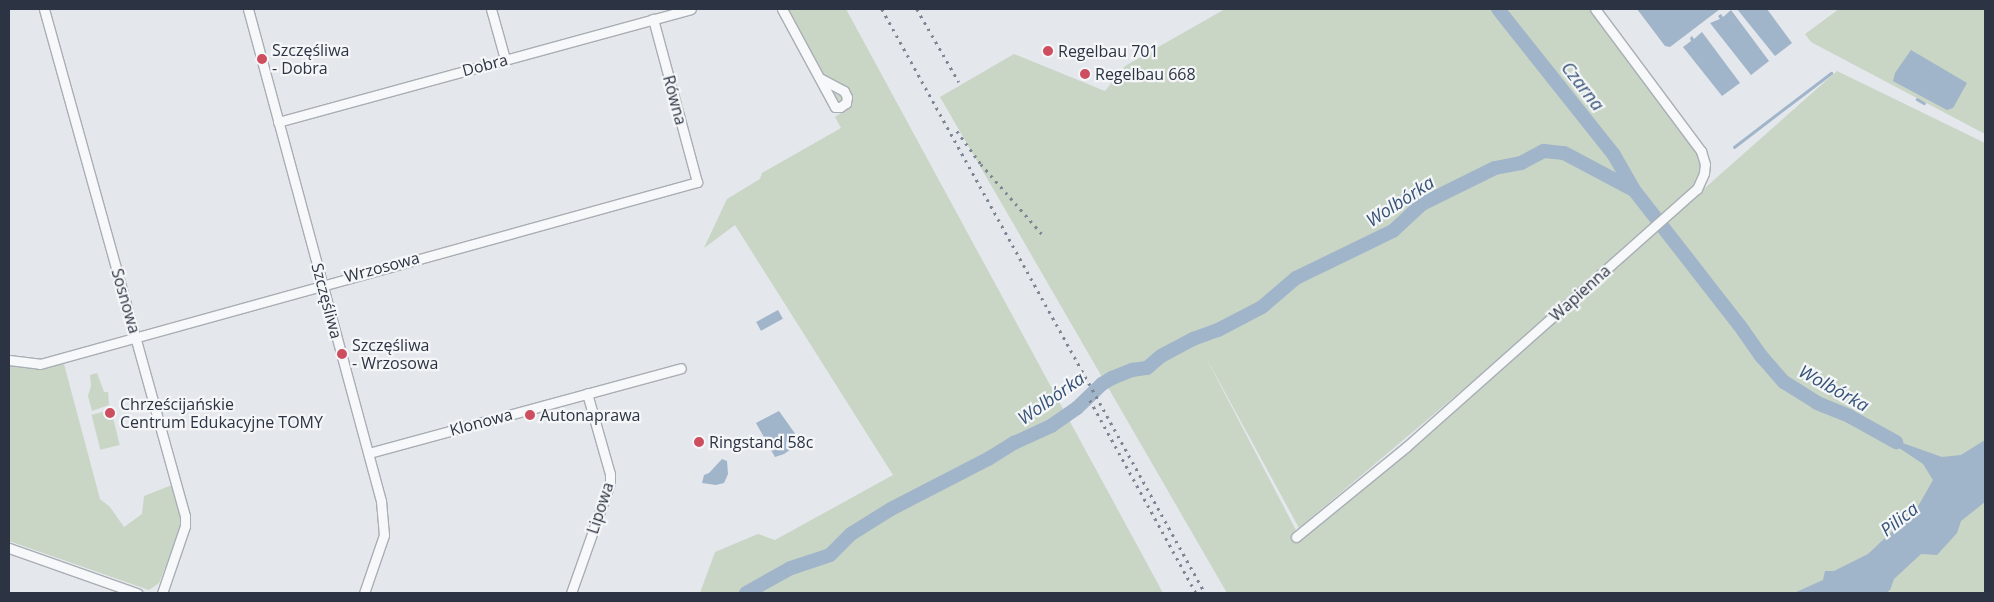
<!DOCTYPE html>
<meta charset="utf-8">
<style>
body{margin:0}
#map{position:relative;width:1994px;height:602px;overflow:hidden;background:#e4e7eb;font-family:"Open Sans",sans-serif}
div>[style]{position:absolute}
.green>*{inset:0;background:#c9d5c5;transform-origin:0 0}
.water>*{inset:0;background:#a0b4ca;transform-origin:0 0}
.stream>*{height:2.5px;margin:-1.25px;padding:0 1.25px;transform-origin:1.25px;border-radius:1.25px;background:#a0b4ca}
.river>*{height:14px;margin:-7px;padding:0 7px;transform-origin:7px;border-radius:7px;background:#a0b4ca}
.roads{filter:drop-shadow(1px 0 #a9aeb5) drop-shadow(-1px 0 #a9aeb5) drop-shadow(0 1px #a9aeb5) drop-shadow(0 -1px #a9aeb5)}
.minor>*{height:9px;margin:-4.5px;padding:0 4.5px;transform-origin:4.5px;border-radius:4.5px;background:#f7f8fa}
.rail>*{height:2.5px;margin-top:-1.25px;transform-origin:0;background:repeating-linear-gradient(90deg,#7d8695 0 2.5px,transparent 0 7.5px)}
.dots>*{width:14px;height:14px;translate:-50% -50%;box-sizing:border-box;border:2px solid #f4f6f8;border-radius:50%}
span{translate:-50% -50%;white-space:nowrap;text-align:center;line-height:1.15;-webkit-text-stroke:4.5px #f4f6f8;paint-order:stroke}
.poi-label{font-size:16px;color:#2c3443}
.left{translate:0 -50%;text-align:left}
.street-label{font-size:16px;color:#2c3443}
.water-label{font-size:18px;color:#365277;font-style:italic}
.frame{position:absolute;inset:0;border:10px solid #2c3443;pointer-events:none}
</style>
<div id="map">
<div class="green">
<i style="clip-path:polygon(788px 9px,846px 9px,1163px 593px,700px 593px,715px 552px,758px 534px,775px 540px,893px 475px,735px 225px,704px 248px,727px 199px,760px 179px,762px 173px,841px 128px,835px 117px,844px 111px)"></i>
<i style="clip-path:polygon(1225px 9px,1590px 9px,1686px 135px,1701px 159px,1701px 171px,1694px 186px,1492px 365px,1299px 528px,1203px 352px,1300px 538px,1311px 532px,1409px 450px,1837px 71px,1985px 143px,1985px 593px,1227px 593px,940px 97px,1014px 54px,1105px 91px,1125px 66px)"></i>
<i style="clip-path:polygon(1839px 9px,1985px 9px,1985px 134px,1811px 42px,1805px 34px)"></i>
<i style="clip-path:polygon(64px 364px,100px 499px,110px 507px,124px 527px,142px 514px,144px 496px,172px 485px,180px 509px,181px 527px,159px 583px,149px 590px,9px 541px,9px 365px,36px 369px)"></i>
<i style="clip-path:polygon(97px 373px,104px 392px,108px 392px,109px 405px,92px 411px,88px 396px,91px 386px,90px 375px)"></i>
<i style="left:111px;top:410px;width:36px;height:20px;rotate:76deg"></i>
</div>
<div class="water">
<i style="clip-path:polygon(1637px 9px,1720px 9px,1670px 47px,1665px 46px)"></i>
<i style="clip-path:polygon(1737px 9px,1767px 9px,1792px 43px,1775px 56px)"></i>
<i style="clip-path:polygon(1731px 10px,1769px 61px,1751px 75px,1710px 23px,1720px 19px,1718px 16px,1721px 14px,1723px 17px)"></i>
<i style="clip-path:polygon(1702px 32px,1740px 83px,1722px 96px,1683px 47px,1691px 41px,1690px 38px,1692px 36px,1694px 39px)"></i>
<i style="clip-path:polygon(1911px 50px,1967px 83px,1953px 108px,1947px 110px,1893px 81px,1895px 73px)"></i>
<i style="left:778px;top:310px;width:10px;height:25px;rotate:61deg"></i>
<i style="clip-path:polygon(779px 411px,801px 442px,784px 454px,775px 457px,756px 423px)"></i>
<i style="clip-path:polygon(1880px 435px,1942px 457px,1961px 455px,1985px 440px,1985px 502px,1961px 521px,1957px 533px,1937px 555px,1921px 554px,1894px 579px,1890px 590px,1886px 593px,1794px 593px,1823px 580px,1825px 571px,1834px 571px,1868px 554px,1917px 508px,1933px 480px,1923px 464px)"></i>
<i style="clip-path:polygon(722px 459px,727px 461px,728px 474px,724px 483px,716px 485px,702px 483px,704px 475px,709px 473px)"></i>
</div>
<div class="stream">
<i style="left:1917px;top:99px;width:8px;rotate:30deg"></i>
<i style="left:1734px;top:147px;width:122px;rotate:-37.3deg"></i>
</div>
<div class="river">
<i style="left:1498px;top:9px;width:186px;rotate:51.5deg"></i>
<i style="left:1614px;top:155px;width:40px;rotate:60.3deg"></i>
<i style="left:746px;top:593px;width:51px;rotate:-29.1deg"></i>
<i style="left:791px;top:568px;width:41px;rotate:-18.4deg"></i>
<i style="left:830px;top:555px;width:30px;rotate:-45deg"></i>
<i style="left:851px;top:534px;width:47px;rotate:-32deg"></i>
<i style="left:891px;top:509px;width:109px;rotate:-27.3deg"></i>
<i style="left:988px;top:459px;width:31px;rotate:-32deg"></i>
<i style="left:1014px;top:443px;width:41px;rotate:-24.7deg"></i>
<i style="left:1051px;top:426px;width:32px;rotate:-35deg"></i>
<i style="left:1077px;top:408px;width:35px;rotate:-44deg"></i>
<i style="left:1102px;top:384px;width:12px;rotate:-31deg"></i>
<i style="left:1112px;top:378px;width:22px;rotate:-22deg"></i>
<i style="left:1132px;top:370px;width:15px;rotate:-8deg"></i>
<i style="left:1147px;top:368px;width:18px;rotate:-41deg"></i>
<i style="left:1161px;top:356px;width:36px;rotate:-28deg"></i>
<i style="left:1193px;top:339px;width:27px;rotate:-20deg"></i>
<i style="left:1218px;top:330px;width:50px;rotate:-27.6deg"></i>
<i style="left:1262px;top:307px;width:45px;rotate:-40.5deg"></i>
<i style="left:1296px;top:278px;width:108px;rotate:-25.9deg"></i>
<i style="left:1393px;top:231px;width:40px;rotate:-43deg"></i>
<i style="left:1422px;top:204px;width:81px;rotate:-26.3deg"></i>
<i style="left:1495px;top:168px;width:26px;rotate:-11deg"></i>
<i style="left:1521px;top:163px;width:26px;rotate:-28deg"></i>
<i style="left:1544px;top:151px;width:20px;rotate:6deg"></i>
<i style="left:1564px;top:153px;width:79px;rotate:27.9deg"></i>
<i style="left:1634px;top:190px;width:172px;rotate:52.1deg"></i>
<i style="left:1740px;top:326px;width:38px;rotate:55deg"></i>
<i style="left:1762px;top:357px;width:33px;rotate:49deg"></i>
<i style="left:1784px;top:382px;width:39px;rotate:32deg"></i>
<i style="left:1817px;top:403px;width:35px;rotate:22deg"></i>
<i style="left:1849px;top:416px;width:54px;rotate:29deg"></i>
</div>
<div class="roads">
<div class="minor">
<i style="left:44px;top:9px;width:526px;rotate:74.46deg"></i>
<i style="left:185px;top:516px;width:10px;rotate:90deg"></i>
<i style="left:185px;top:526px;width:71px;rotate:108.9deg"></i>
<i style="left:248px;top:9px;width:510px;rotate:74.87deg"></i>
<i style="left:381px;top:501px;width:34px;rotate:85deg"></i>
<i style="left:384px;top:535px;width:61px;rotate:109deg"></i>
<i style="left:491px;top:9px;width:52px;rotate:74.4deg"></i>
<i style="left:782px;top:9px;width:111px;rotate:61.6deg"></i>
<i style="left:835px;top:107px;width:5px"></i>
<i style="left:840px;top:107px;width:7px;rotate:-34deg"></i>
<i style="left:846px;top:103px;width:6px;rotate:-81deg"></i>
<i style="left:847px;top:97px;width:7px;rotate:-117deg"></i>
<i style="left:844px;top:91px;width:26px;rotate:-152deg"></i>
<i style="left:278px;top:122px;width:428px;rotate:-15.3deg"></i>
<i style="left:9px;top:360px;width:31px;rotate:7deg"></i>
<i style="left:40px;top:364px;width:682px;rotate:-15.48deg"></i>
<i style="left:697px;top:182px;width:169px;rotate:-105.1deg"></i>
<i style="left:369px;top:453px;width:323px;rotate:-15.2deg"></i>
<i style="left:1296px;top:537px;width:142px;rotate:-39.3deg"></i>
<i style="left:1406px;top:447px;width:389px;rotate:-41.6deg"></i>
<i style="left:1697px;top:189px;width:17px;rotate:-66deg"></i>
<i style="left:1704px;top:173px;width:9px;rotate:-84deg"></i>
<i style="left:1705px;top:164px;width:14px;rotate:-107deg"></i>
<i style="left:1701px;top:151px;width:177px;rotate:-126.7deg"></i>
<i style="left:9px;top:548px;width:136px;rotate:19.4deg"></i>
<i style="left:571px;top:593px;width:117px;rotate:-70.5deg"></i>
<i style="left:610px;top:483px;width:9px;rotate:-90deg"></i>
<i style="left:610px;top:474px;width:84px;rotate:-105.9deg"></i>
</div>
</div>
<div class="rail">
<i style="left:882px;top:9px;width:667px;rotate:61.05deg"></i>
<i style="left:917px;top:9px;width:84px;rotate:60.1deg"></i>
<i style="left:957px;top:131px;width:41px;rotate:54deg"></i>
<i style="left:981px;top:164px;width:94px;rotate:48.9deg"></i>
<i style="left:1090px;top:400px;width:220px;rotate:61.2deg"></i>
</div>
<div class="dots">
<i style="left:1048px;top:51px;background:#cc4e5f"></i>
<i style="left:262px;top:59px;background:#cc4e5f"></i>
<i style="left:1085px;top:74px;background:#cc4e5f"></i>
<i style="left:342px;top:354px;background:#cc4e5f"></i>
<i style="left:110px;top:413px;background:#cc4e5f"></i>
<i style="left:530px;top:415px;background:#cc4e5f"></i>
<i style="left:699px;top:442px;background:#cc4e5f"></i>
</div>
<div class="poi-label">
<span class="left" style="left:272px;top:59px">Szczęśliwa<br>- Dobra</span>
<span class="left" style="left:1058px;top:51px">Regelbau 701</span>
<span class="left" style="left:1095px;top:74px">Regelbau 668</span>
<span class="left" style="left:352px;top:354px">Szczęśliwa<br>- Wrzosowa</span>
<span class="left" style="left:120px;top:413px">Chrześcijańskie<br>Centrum Edukacyjne TOMY</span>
<span class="left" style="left:540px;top:415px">Autonaprawa</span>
<span class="left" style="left:709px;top:442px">Ringstand 58c</span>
</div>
<div class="street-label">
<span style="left:485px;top:65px;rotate:-15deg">Dobra</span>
<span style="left:675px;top:100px;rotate:75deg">Równa</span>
<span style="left:382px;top:267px;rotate:-15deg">Wrzosowa</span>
<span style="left:1580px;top:293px;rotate:-42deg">Wapienna</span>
<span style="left:126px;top:301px;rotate:74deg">Sosnowa</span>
<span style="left:327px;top:301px;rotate:75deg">Szczęśliwa</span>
<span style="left:481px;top:422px;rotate:-15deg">Klonowa</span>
<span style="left:600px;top:508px;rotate:-72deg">Lipowa</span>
</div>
<div class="water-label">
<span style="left:1583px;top:86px;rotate:52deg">Czarna</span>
<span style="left:1400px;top:201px;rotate:-33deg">Wolbórka</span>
<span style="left:1834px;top:388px;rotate:29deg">Wolbórka</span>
<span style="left:1051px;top:398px;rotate:-35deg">Wolbórka</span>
<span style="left:1899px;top:519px;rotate:-38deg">Pilica</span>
</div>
<div class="frame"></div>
</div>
